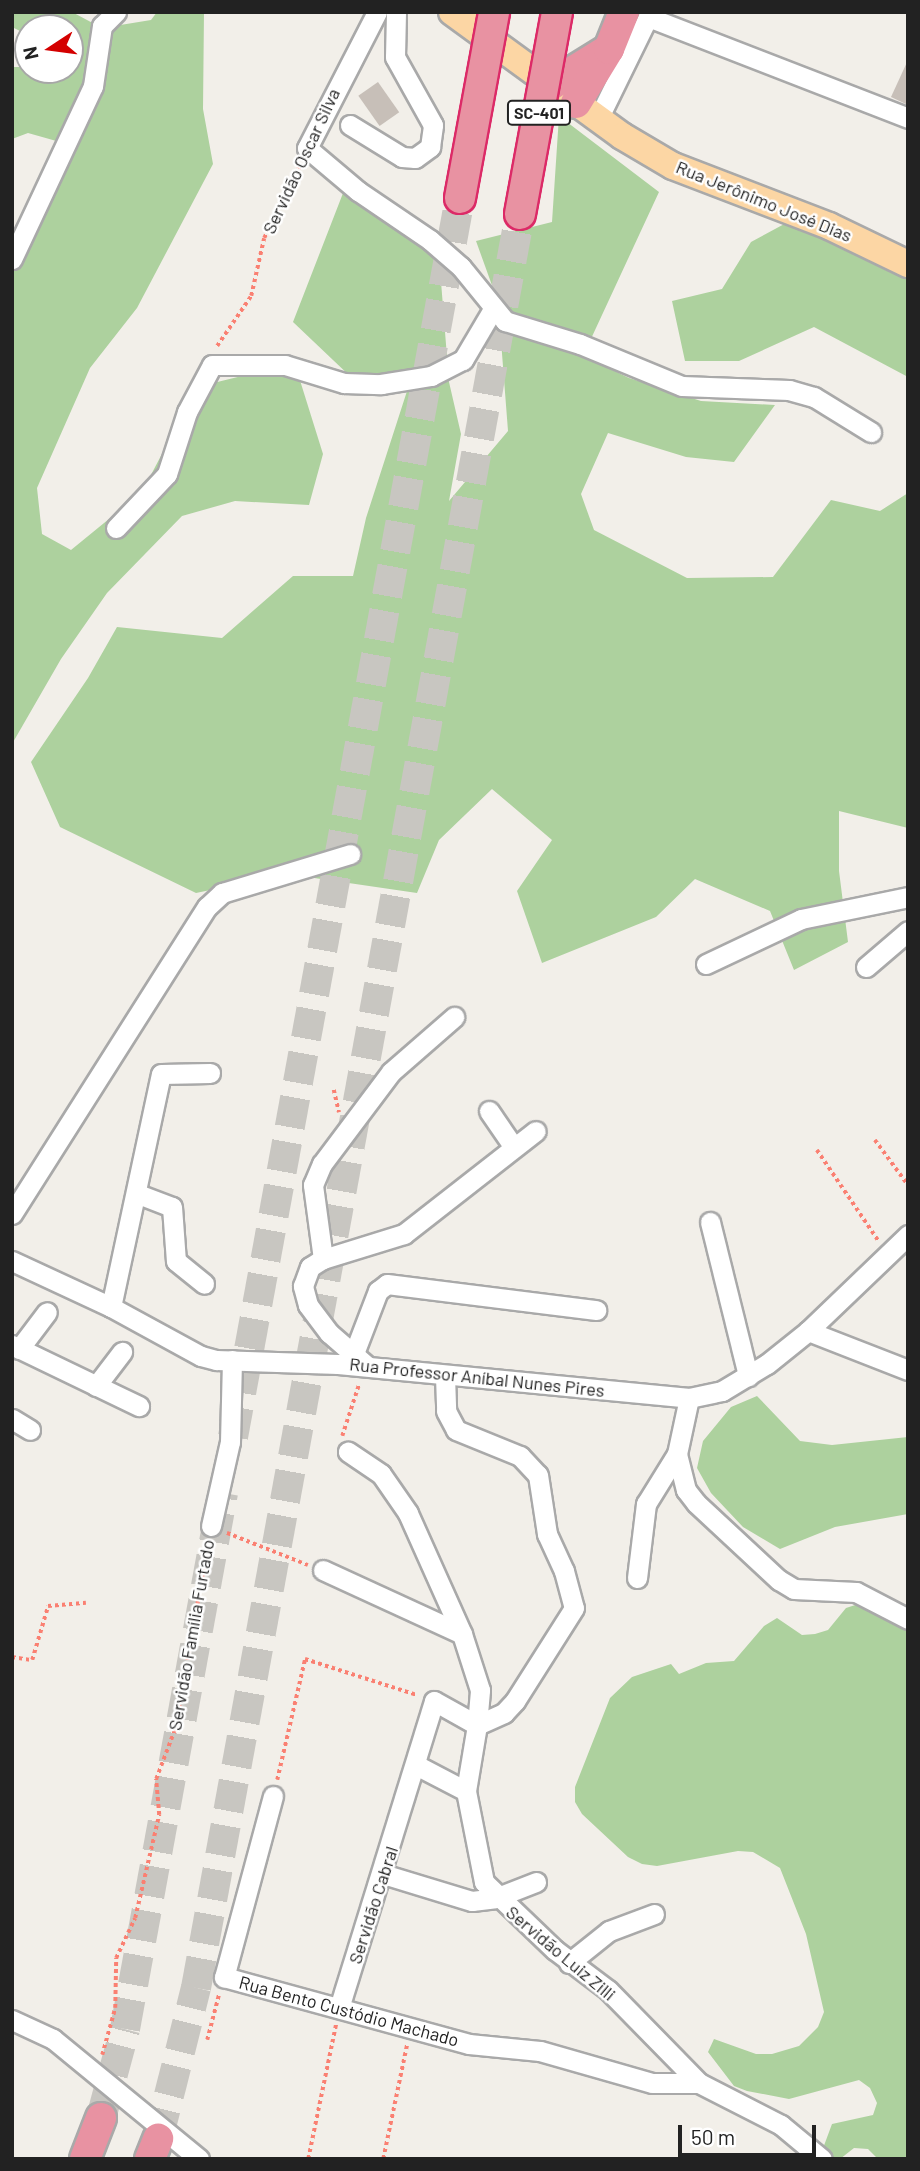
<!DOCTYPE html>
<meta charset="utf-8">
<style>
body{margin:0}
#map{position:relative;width:920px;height:2171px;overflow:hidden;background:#f2efe9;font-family:Barlow,sans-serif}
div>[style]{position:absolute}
.forest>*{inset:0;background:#add19e}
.building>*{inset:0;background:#c7bfb8;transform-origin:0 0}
.highway-tunnel>*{height:30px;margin-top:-15px;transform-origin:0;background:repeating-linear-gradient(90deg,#c8c6c1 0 30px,transparent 0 45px)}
.path>*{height:3.5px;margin-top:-1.75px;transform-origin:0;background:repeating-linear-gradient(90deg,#fa8072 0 3.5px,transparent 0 7px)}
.roads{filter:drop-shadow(2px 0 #a9a9a9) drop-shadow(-2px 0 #a9a9a9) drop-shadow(0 2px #a9a9a9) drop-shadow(0 -2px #a9a9a9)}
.minor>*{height:19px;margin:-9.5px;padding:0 9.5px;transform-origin:9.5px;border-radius:9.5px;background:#fff}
.major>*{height:26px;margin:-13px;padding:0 13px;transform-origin:13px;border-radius:13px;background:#fcd6a4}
.highway>*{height:30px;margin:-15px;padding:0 15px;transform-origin:15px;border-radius:15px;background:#e892a2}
.bridges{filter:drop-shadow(2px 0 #dc2a67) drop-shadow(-2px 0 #dc2a67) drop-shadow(0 2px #dc2a67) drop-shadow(0 -2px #dc2a67)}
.highway-bridge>*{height:30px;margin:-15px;padding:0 15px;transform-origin:15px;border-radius:15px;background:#e892a2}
span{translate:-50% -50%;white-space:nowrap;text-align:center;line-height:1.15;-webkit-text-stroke:5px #fff;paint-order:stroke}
.shield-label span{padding:2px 5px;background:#fff;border:2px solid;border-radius:5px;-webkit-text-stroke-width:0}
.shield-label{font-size:16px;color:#222;font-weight:700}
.street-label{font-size:18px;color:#222}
.frame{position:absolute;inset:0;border:14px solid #222;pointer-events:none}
.north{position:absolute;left:14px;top:14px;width:70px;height:70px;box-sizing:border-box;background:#fff;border:2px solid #a7a7a7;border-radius:50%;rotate:257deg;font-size:19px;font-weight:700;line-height:28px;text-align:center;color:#222}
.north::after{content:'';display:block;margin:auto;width:24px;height:32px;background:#d40000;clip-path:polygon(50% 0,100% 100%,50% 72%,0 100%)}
.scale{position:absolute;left:678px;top:2125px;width:138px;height:32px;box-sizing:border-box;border:4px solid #222;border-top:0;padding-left:9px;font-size:21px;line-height:24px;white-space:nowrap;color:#222;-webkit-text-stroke:5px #fff;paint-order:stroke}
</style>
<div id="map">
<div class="forest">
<i style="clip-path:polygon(evenodd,12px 12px,72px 12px,102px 28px,151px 20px,157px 12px,204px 12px,203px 109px,213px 164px,137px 308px,90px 368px,37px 488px,42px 534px,71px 550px,142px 492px,197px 387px,254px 373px,298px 374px,323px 454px,309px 505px,235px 501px,182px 516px,107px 593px,61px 659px,12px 744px,12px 273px,67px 144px,28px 133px,12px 139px,12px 67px,21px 67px,26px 34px,12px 27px,12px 12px,28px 28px,70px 28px,70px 70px,28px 70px,28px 28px)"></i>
<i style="clip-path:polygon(559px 116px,659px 192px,583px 356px,629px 378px,701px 401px,775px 405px,734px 462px,686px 457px,608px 433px,581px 494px,594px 530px,687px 578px,773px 577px,831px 500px,880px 511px,908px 493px,908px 828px,839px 811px,839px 871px,848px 942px,794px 970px,770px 911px,695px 879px,656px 917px,542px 963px,517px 891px,552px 840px,492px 789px,439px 840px,417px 893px,287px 874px,196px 893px,60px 827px,31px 762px,88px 678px,117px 627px,222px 638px,293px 576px,353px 576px,366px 518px,408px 388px,353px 379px,293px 322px,345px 188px,430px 253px,440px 269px,449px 382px,461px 434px,449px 501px,508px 431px,498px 302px,476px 241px,552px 222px)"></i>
<i style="clip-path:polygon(788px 222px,895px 265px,908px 282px,908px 377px,814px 327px,739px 361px,685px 361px,672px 301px,722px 289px,751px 242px)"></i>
<i style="clip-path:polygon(757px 1396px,800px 1441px,832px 1445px,908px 1437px,908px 1514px,835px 1527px,780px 1549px,743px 1527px,711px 1493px,697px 1468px,703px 1441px,731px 1407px)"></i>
<i style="clip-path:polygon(874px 1599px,888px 1599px,908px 1610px,908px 2159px,878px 2159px,868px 2149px,854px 2148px,840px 2159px,819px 2159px,832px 2124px,873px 2115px,877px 2103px,870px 2088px,859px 2080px,789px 2099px,747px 2091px,734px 2086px,708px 2052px,714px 2039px,756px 2054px,772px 2054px,799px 2046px,818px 2027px,824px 2012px,806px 1934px,780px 1868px,753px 1852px,738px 1851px,657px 1866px,642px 1864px,628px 1857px,582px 1814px,575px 1802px,575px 1787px,610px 1698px,632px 1677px,671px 1664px,679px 1674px,706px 1663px,734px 1661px,764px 1626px,777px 1618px,802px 1635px,815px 1634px,828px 1630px,846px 1608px)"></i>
</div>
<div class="building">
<i style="clip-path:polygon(908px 60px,908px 105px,891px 97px)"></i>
<i style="left:378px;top:82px;width:37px;height:24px;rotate:55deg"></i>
</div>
<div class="highway-tunnel">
<i style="left:233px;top:1437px;width:1260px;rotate:-79.62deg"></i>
<i style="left:101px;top:2118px;width:92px;rotate:-74.9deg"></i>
<i style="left:125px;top:2029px;width:545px;rotate:-79.64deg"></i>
<i style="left:158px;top:2139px;width:156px;rotate:-75.9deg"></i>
<i style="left:196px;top:1988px;width:1803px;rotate:-79.65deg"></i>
</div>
<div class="path">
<i style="left:217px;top:346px;width:60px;rotate:-55.8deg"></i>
<i style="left:251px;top:296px;width:59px;rotate:-77.4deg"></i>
<i style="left:264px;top:238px;width:81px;rotate:-63.7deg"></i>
<i style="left:334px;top:1090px;width:23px;rotate:77deg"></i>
<i style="left:875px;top:1140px;width:56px;rotate:53.7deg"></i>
<i style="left:817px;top:1150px;width:109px;rotate:55.9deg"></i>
<i style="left:342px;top:1436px;width:55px;rotate:-71.9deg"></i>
<i style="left:227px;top:1533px;width:87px;rotate:21.6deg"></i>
<i style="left:12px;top:1657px;width:20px;rotate:9deg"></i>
<i style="left:32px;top:1660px;width:56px;rotate:-73.5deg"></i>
<i style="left:48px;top:1606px;width:38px;rotate:-5deg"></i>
<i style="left:277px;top:1780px;width:124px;rotate:-77deg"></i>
<i style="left:305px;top:1659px;width:118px;rotate:17.8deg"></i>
<i style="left:207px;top:2040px;width:48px;rotate:-75.4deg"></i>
<i style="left:102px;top:2055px;width:49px;rotate:-74.5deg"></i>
<i style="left:115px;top:2008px;width:50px;rotate:-88.9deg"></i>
<i style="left:116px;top:1958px;width:44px;rotate:-64.6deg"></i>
<i style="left:135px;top:1918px;width:106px;rotate:-76.9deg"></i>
<i style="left:159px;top:1815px;width:36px;rotate:-95deg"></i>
<i style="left:156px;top:1779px;width:53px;rotate:-69.2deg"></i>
<i style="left:175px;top:1729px;width:188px;rotate:-79.9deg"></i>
<i style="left:308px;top:2159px;width:138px;rotate:-78.3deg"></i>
<i style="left:383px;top:2159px;width:117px;rotate:-78.2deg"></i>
</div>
<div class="roads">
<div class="minor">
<i style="left:377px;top:12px;width:153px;rotate:117.2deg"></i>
<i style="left:307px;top:148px;width:67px;rotate:40.1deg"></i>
<i style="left:358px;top:191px;width:87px;rotate:34.2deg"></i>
<i style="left:430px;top:240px;width:41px;rotate:41.1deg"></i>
<i style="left:461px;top:267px;width:70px;rotate:50.8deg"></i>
<i style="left:505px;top:321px;width:78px;rotate:17deg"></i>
<i style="left:580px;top:344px;width:110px;rotate:22.4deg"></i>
<i style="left:682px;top:386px;width:107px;rotate:2.1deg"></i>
<i style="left:789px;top:390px;width:26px;rotate:16deg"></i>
<i style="left:814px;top:397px;width:67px;rotate:31.6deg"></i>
<i style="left:598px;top:119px;width:114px;rotate:-63.9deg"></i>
<i style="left:648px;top:17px;width:279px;rotate:21.2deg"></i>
<i style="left:350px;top:125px;width:61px;rotate:31.6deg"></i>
<i style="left:402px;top:157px;width:13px;rotate:4deg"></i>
<i style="left:415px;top:158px;width:19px;rotate:-36deg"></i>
<i style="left:430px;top:147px;width:22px;rotate:-82deg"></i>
<i style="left:433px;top:125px;width:78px;rotate:-119.2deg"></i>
<i style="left:395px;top:57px;width:45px;rotate:-88.7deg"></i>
<i style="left:12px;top:259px;width:191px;rotate:-64.9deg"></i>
<i style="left:93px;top:86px;width:61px;rotate:-81.5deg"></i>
<i style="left:102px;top:26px;width:20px;rotate:-45deg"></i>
<i style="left:116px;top:528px;width:74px;rotate:-46.6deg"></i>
<i style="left:167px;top:474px;width:65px;rotate:-72.1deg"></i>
<i style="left:187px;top:412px;width:53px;rotate:-62deg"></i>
<i style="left:212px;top:365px;width:73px"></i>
<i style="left:285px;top:365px;width:62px;rotate:17deg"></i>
<i style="left:344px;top:383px;width:37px;rotate:2deg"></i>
<i style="left:381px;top:384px;width:51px;rotate:-9.1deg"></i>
<i style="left:431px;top:376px;width:36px;rotate:-27deg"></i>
<i style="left:463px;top:360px;width:59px;rotate:-59.5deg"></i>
<i style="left:706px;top:964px;width:105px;rotate:-25.3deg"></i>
<i style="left:801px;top:919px;width:109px;rotate:-11.6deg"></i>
<i style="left:866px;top:967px;width:55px;rotate:-40.6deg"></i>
<i style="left:489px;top:1111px;width:42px;rotate:55.6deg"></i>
<i style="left:138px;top:1194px;width:36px;rotate:21deg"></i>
<i style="left:172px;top:1207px;width:54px;rotate:85.8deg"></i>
<i style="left:176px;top:1261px;width:36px;rotate:39deg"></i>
<i style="left:12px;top:1214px;width:364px;rotate:-57.6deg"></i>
<i style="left:207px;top:907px;width:21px;rotate:-43deg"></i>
<i style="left:222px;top:893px;width:134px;rotate:-16.9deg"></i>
<i style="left:710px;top:1222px;width:159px;rotate:76.1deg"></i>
<i style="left:323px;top:1259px;width:75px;rotate:-97.7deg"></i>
<i style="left:313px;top:1185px;width:23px;rotate:-67deg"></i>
<i style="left:322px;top:1164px;width:115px;rotate:-53.1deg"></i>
<i style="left:391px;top:1072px;width:84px;rotate:-41.1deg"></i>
<i style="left:12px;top:1261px;width:109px;rotate:24.9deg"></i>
<i style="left:111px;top:1307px;width:102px;rotate:28.6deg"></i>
<i style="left:201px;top:1356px;width:16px;rotate:15deg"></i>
<i style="left:216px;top:1360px;width:122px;rotate:1.9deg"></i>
<i style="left:338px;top:1364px;width:353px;rotate:5.5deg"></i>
<i style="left:689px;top:1398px;width:34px;rotate:-12deg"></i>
<i style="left:722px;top:1391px;width:52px;rotate:-31deg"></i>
<i style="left:767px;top:1364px;width:53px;rotate:-38.8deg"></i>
<i style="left:808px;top:1331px;width:139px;rotate:-43.8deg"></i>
<i style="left:111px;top:1307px;width:238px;rotate:-77.9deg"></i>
<i style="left:161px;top:1074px;width:49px;rotate:-1.2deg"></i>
<i style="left:808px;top:1331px;width:107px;rotate:21.3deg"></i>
<i style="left:12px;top:1345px;width:141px;rotate:25.7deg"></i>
<i style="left:19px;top:1349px;width:46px;rotate:-52.9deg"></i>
<i style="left:353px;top:1356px;width:70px;rotate:-69deg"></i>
<i style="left:378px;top:1291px;width:11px;rotate:-38deg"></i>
<i style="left:387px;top:1284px;width:211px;rotate:7.1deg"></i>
<i style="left:367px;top:1366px;width:50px;rotate:-139deg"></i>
<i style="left:329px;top:1333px;width:35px;rotate:-127deg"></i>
<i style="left:308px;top:1305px;width:20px;rotate:-105deg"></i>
<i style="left:303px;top:1286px;width:20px;rotate:-70deg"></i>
<i style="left:310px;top:1267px;width:15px;rotate:-32deg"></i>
<i style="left:323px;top:1259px;width:85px;rotate:-17.2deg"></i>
<i style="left:404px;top:1234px;width:167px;rotate:-38deg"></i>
<i style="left:445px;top:1376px;width:35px;rotate:88deg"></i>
<i style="left:446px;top:1411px;width:21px;rotate:62deg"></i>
<i style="left:456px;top:1430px;width:69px;rotate:22.1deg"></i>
<i style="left:520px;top:1456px;width:26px;rotate:47deg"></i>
<i style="left:538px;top:1475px;width:60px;rotate:81.3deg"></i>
<i style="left:547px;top:1534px;width:41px;rotate:65.3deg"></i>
<i style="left:564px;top:1571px;width:38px;rotate:75deg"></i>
<i style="left:574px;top:1608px;width:110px;rotate:122.4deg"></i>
<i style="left:515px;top:1701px;width:16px;rotate:133deg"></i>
<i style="left:504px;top:1713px;width:30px;rotate:156deg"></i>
<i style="left:477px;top:1725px;width:67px;rotate:99.5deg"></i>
<i style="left:466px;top:1791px;width:93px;rotate:78.8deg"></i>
<i style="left:484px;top:1882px;width:98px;rotate:43.8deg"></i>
<i style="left:555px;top:1950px;width:66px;rotate:37deg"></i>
<i style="left:608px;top:1990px;width:130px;rotate:45.6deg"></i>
<i style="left:699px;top:2083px;width:92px;rotate:27.1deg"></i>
<i style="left:781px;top:2125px;width:53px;rotate:39.7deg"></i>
<i style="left:96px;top:1386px;width:43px;rotate:-52.6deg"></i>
<i style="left:689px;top:1398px;width:57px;rotate:102.1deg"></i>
<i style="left:677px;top:1454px;width:37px;rotate:76deg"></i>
<i style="left:686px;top:1490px;width:16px;rotate:52deg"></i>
<i style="left:696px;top:1503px;width:113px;rotate:42.9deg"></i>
<i style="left:779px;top:1580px;width:17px;rotate:31deg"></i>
<i style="left:794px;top:1589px;width:62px;rotate:2.8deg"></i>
<i style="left:856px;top:1592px;width:59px;rotate:27.4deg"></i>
<i style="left:12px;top:1419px;width:21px;rotate:31deg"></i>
<i style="left:211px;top:1526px;width:86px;rotate:-77.3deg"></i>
<i style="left:230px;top:1442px;width:82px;rotate:-88.6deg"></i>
<i style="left:323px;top:1570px;width:153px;rotate:24.7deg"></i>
<i style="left:637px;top:1578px;width:75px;rotate:-83.1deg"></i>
<i style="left:646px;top:1504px;width:59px;rotate:-58.2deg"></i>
<i style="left:416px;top:1765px;width:56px;rotate:27.5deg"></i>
<i style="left:273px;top:1796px;width:188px;rotate:105.1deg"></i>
<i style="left:224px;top:1977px;width:254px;rotate:15.3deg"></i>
<i style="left:469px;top:2044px;width:71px;rotate:5.6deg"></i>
<i style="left:540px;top:2051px;width:116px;rotate:15.9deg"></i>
<i style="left:652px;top:2083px;width:47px"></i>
<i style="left:383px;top:1874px;width:93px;rotate:16.9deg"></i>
<i style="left:472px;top:1901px;width:23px;rotate:-7deg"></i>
<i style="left:495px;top:1898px;width:44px;rotate:-21.3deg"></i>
<i style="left:569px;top:1963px;width:51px;rotate:-38.7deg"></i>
<i style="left:609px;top:1931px;width:48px;rotate:-20.7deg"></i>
<i style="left:339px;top:2008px;width:321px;rotate:-72.8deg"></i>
<i style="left:434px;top:1701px;width:49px;rotate:29.2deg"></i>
<i style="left:477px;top:1725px;width:35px;rotate:-85deg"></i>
<i style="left:480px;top:1690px;width:59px;rotate:-107.8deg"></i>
<i style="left:462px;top:1634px;width:133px;rotate:-114.1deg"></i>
<i style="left:408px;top:1513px;width:47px;rotate:-124.7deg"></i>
<i style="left:381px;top:1474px;width:40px;rotate:-146deg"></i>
<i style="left:12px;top:2020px;width:45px;rotate:24.9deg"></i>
<i style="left:53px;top:2039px;width:189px;rotate:39.4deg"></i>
</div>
<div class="major">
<i style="left:452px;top:12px;width:210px;rotate:36.1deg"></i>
<i style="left:622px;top:136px;width:59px;rotate:30.5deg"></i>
<i style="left:673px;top:166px;width:167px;rotate:21deg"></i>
<i style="left:829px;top:226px;width:88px;rotate:25.7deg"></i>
</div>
<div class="highway">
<i style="left:551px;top:85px;width:68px;rotate:-31.8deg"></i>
<i style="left:576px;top:103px;width:63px;rotate:-58.6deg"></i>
<i style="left:609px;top:49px;width:40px;rotate:-68deg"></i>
<i style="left:85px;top:2159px;width:44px;rotate:-68.7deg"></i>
<i style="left:150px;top:2159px;width:22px;rotate:-68deg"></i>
</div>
</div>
<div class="bridges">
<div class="highway-bridge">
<i style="left:460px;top:198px;width:189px;rotate:-79.6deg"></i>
<i style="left:520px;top:214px;width:205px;rotate:-79.6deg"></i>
</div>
</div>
<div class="shield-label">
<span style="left:539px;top:113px">SC-401</span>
</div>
<div class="street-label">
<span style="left:301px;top:161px;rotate:-65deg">Servidão Oscar Silva</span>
<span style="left:764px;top:201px;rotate:22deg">Rua Jerônimo José Dias</span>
<span style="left:477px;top:1377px;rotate:6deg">Rua Professor Aníbal Nunes Pires</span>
<span style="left:191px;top:1635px;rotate:-80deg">Servidão Família Furtado</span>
<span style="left:373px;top:1905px;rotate:-72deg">Servidão Cabral</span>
<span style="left:561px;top:1953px;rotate:40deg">Servidão Luiz Zilli</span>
<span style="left:349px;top:2011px;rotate:15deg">Rua Bento Custódio Machado</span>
</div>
<div class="frame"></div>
<div class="north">N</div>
<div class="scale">50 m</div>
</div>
